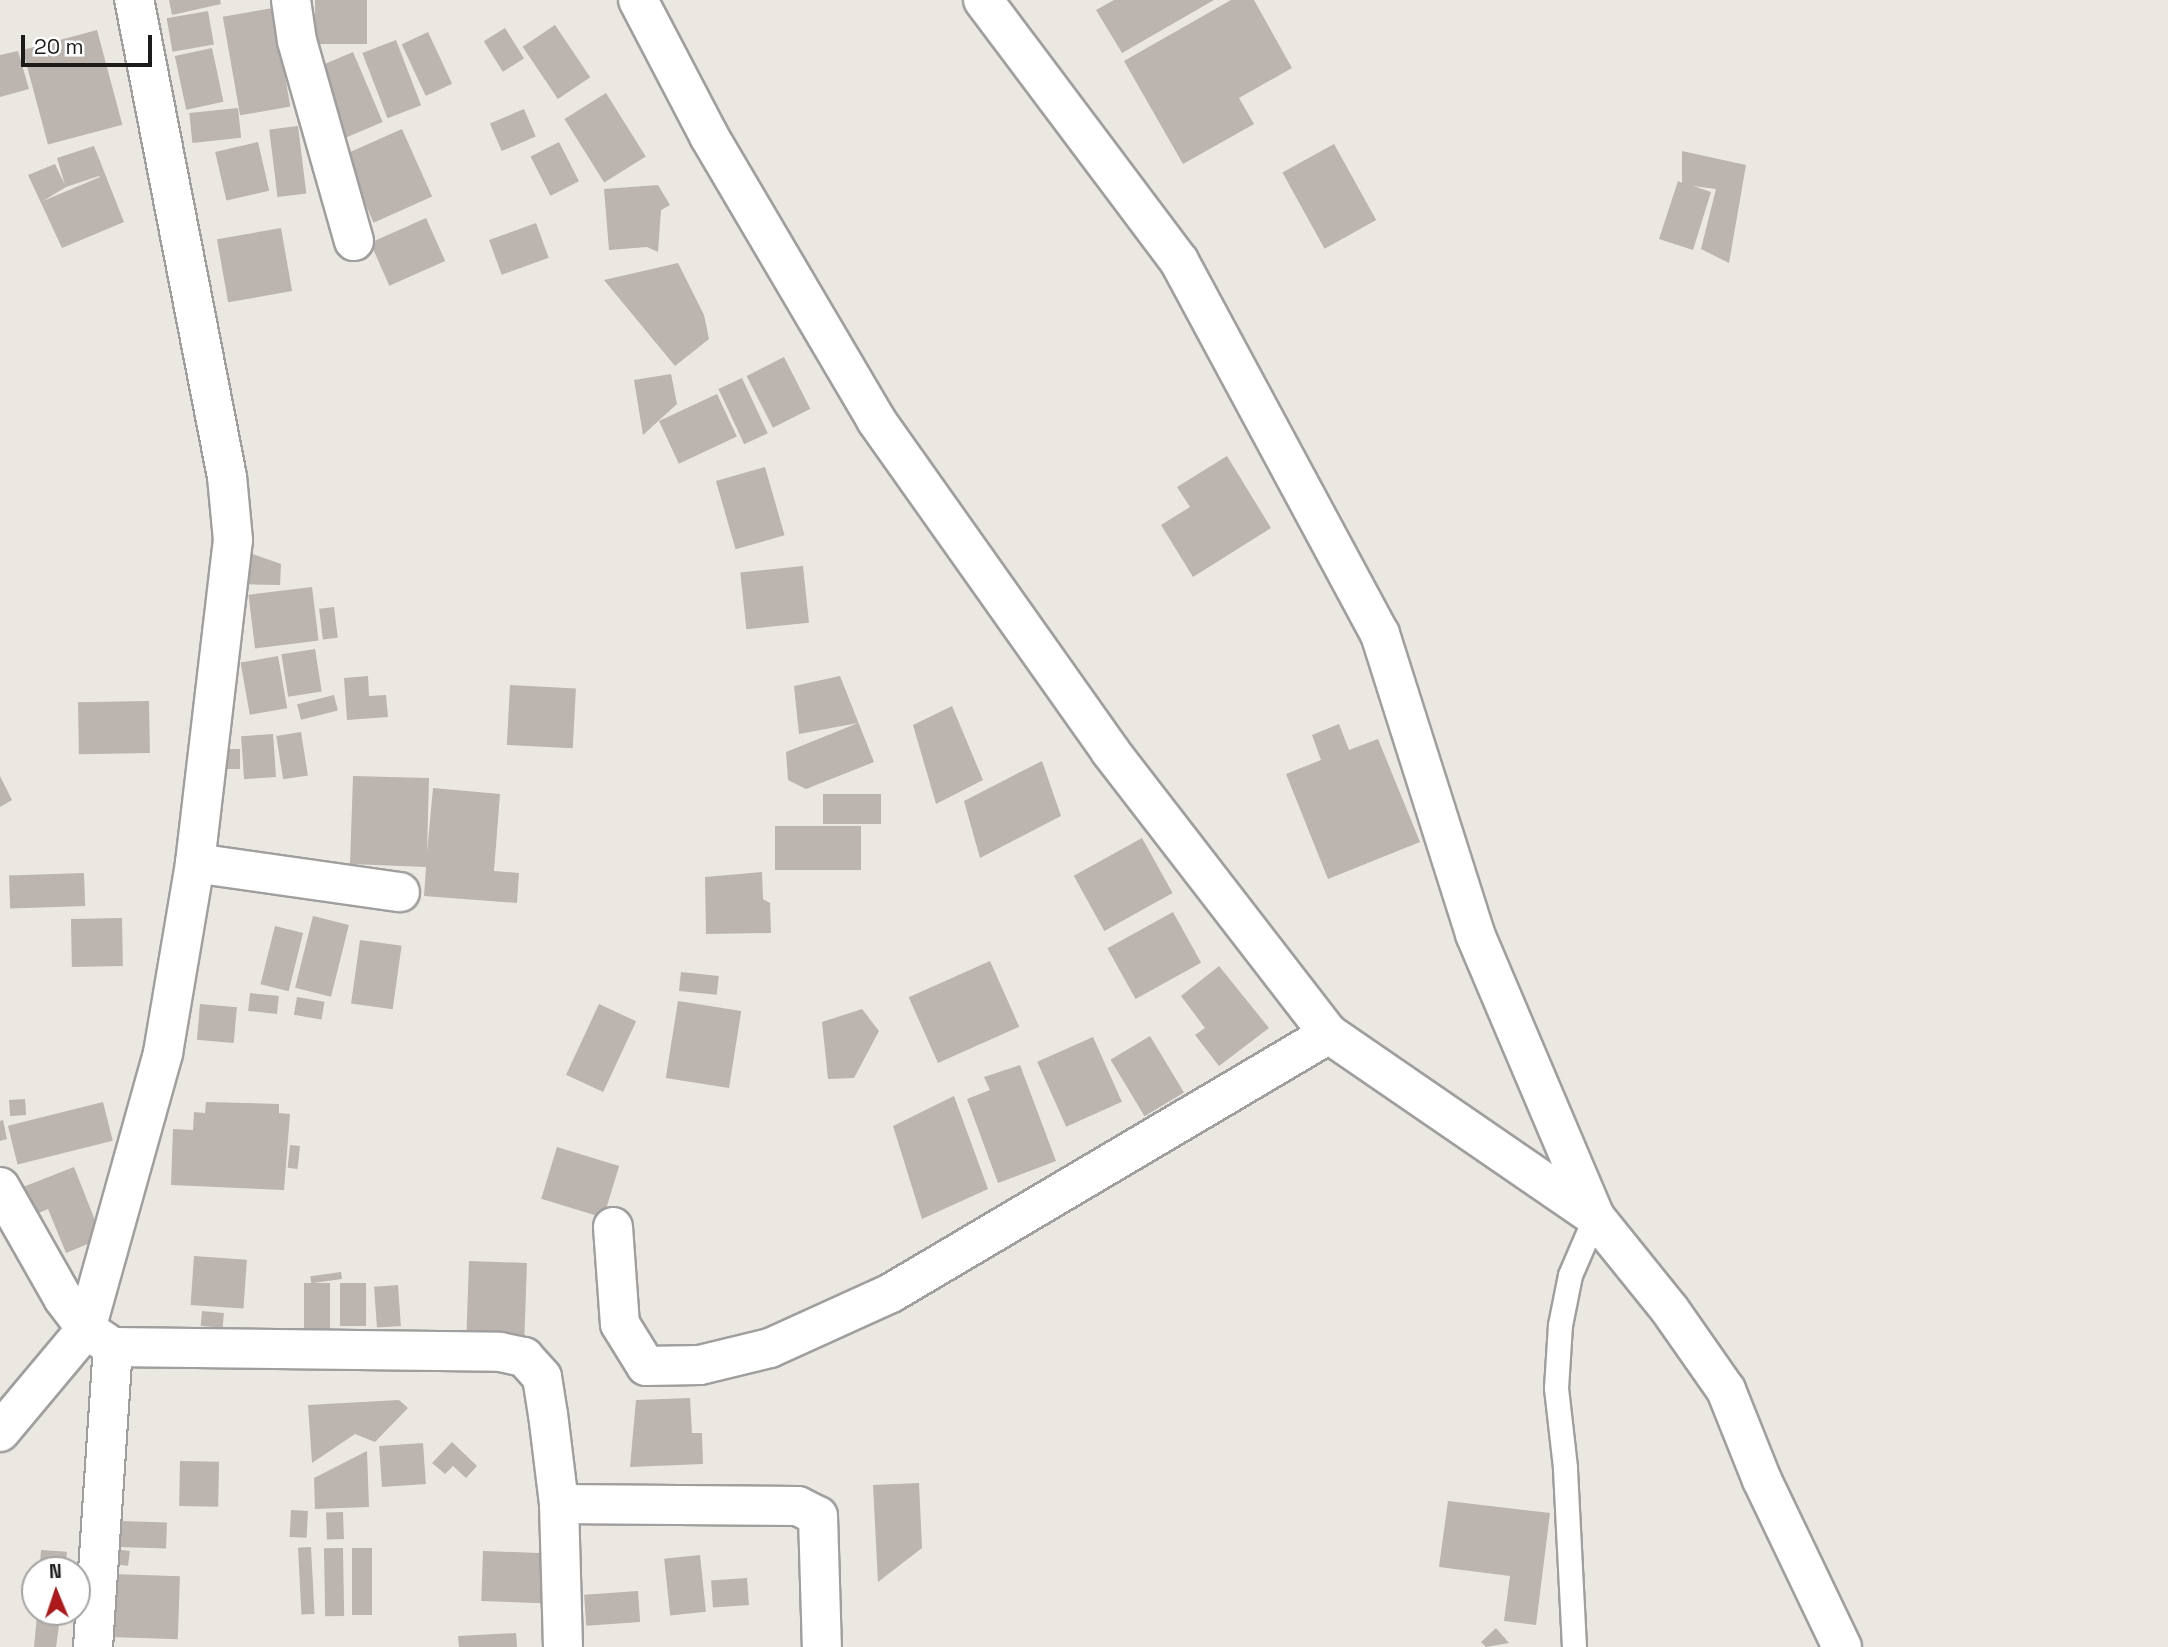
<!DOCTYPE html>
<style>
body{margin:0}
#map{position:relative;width:2168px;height:1647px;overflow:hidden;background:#ebe8e1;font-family:"Space Grotesk",sans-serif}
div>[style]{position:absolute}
.building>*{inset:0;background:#bbb4af;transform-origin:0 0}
.roads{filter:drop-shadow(2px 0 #9f9f9f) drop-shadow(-2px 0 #9f9f9f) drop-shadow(0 2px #9f9f9f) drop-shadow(0 -2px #9f9f9f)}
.lane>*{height:23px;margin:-11.5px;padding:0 11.5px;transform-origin:11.5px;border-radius:11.5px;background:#fff}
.street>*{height:38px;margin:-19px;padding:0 19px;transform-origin:19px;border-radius:19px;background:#fff}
span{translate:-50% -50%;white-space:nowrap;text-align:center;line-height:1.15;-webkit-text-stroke:6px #fff;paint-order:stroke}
.north{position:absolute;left:21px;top:1556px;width:70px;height:70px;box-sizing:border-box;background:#fff;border:2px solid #a4a4a4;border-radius:50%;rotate:358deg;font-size:19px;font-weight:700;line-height:28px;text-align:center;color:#1b1b1b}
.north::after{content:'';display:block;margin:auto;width:24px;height:32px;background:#ad181a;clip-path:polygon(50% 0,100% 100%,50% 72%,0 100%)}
.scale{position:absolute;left:21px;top:35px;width:131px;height:32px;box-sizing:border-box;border:4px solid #1b1b1b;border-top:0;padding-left:9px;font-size:21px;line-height:24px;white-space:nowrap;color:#1b1b1b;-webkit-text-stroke:5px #fff;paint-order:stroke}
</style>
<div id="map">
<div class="building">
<i style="clip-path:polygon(169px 0,220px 0,221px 4px,172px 15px)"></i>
<i style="left:315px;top:0;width:52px;height:44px"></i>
<i style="clip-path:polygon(1114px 0,1214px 0,1122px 53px,1096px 10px)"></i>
<i style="clip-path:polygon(1231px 0,1254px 0,1292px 68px,1239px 98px,1254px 124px,1183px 164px,1124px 61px)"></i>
<i style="left:273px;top:8px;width:100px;height:51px;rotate:80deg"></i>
<i style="left:208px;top:11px;width:34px;height:42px;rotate:80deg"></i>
<i style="left:555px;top:25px;width:63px;height:39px;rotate:56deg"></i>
<i style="left:505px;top:28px;width:36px;height:25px;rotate:58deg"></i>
<i style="left:97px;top:30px;width:98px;height:77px;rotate:75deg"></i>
<i style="left:428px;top:32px;width:57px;height:29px;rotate:65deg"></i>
<i style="left:396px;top:40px;width:70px;height:36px;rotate:69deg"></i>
<i style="left:212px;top:48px;width:55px;height:38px;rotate:78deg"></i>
<i style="clip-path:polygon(18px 51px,29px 89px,0 97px,0 55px)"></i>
<i style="left:353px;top:52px;width:76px;height:41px;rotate:67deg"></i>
<i style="left:606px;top:93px;width:75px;height:49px;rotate:58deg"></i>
<i style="left:238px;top:108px;width:30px;height:49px;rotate:84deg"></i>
<i style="left:524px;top:109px;width:30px;height:37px;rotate:67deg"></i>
<i style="left:298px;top:126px;width:68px;height:29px;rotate:83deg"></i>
<i style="left:402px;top:129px;width:74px;height:64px;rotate:66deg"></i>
<i style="left:258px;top:142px;width:50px;height:44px;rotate:77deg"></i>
<i style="left:559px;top:142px;width:44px;height:32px;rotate:63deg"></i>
<i style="left:1334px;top:144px;width:87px;height:59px;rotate:61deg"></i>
<i style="clip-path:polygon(evenodd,94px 146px,124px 222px,62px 248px,28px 175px,55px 164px,65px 185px,57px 158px,94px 146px,99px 176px,100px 177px,43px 201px,66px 187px,99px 176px)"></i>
<i style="clip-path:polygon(1682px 151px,1746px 165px,1729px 263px,1701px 249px,1716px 189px,1693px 186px,1711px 192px,1693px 250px,1659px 239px,1678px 181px,1682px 183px)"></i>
<i style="clip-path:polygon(658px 185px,670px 205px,661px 210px,658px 252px,647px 247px,609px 250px,604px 189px)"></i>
<i style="left:426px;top:218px;width:47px;height:61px;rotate:66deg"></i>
<i style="left:536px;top:223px;width:37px;height:50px;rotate:70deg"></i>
<i style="left:281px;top:228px;width:64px;height:65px;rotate:80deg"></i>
<i style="clip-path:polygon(678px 263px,704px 315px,709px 339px,675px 366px,604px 280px)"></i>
<i style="left:784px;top:357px;width:58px;height:42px;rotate:63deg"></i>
<i style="clip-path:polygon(671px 374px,677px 404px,643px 435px,634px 380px)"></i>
<i style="left:742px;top:378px;width:61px;height:26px;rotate:65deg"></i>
<i style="left:717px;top:394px;width:47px;height:64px;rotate:65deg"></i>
<i style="clip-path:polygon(1227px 456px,1271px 528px,1193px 577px,1161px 525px,1190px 507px,1177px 487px)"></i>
<i style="left:765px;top:467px;width:71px;height:51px;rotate:74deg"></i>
<i style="clip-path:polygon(238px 549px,281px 564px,280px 585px,238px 584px)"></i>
<i style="left:803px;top:566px;width:57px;height:63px;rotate:84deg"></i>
<i style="left:312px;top:587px;width:54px;height:64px;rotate:83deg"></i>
<i style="left:334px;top:607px;width:31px;height:15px;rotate:83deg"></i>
<i style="left:315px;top:649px;width:43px;height:34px;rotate:81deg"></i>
<i style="left:278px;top:656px;width:53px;height:38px;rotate:80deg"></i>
<i style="clip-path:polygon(368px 676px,369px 696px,386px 695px,388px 717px,347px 720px,344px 678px)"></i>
<i style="clip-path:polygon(840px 676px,874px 762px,806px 789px,788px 780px,786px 752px,858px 723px,799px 734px,794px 686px)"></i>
<i style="left:510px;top:685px;width:66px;height:60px;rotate:3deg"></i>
<i style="left:334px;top:695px;width:16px;height:38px;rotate:76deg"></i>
<i style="left:149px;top:701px;width:52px;height:71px;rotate:89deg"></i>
<i style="clip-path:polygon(952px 706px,983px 780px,936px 804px,913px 725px)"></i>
<i style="clip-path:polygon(1339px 724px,1349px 750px,1378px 739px,1420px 842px,1328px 879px,1286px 774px,1321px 760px,1312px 735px)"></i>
<i style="left:301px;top:732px;width:44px;height:25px;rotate:81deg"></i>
<i style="left:273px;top:734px;width:43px;height:32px;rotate:86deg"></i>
<i style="left:221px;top:749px;width:19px;height:20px"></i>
<i style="clip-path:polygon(1042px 761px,1061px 816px,980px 858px,964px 801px)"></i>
<i style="clip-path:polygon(0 776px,12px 800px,0 807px)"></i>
<i style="clip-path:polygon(353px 776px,429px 778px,427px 853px,433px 788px,500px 794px,494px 871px,519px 873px,517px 903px,424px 896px,426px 867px,350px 864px)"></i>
<i style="left:823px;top:794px;width:58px;height:30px"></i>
<i style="left:775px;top:826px;width:86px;height:44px"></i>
<i style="left:1142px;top:838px;width:63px;height:78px;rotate:61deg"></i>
<i style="clip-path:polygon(762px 872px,763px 899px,770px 903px,771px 933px,706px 934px,705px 877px)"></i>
<i style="left:84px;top:873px;width:33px;height:75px;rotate:88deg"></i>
<i style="left:1173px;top:912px;width:58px;height:75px;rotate:61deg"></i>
<i style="left:313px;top:916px;width:37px;height:74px;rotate:14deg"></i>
<i style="left:122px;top:918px;width:48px;height:51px;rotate:89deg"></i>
<i style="left:275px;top:926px;width:29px;height:60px;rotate:14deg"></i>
<i style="left:360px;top:940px;width:42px;height:64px;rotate:8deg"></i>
<i style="left:990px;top:961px;width:72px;height:89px;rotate:66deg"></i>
<i style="clip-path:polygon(1219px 966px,1269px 1028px,1219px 1066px,1195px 1035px,1205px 1028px,1181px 996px)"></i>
<i style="left:681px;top:972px;width:38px;height:19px;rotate:6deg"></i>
<i style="left:250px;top:993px;width:29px;height:18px;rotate:6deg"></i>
<i style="left:297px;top:997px;width:28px;height:18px;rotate:10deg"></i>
<i style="left:678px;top:1001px;width:64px;height:78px;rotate:9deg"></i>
<i style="left:200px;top:1004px;width:37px;height:36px;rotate:5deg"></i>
<i style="left:599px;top:1004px;width:41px;height:78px;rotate:25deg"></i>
<i style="clip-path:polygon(862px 1009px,879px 1031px,854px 1078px,828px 1079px,822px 1022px)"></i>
<i style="left:1150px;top:1036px;width:66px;height:46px;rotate:59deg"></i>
<i style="left:1093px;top:1037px;width:71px;height:61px;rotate:66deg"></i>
<i style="clip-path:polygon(1020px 1065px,1056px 1161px,998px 1183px,967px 1099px,990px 1090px,984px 1077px)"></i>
<i style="clip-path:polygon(954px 1096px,988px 1189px,922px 1219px,893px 1126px)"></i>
<i style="left:25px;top:1099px;width:16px;height:16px;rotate:86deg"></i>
<i style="left:103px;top:1102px;width:40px;height:98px;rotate:76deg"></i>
<i style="clip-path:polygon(206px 1102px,279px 1104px,279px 1113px,290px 1114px,284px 1190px,171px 1185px,173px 1129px,193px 1130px,194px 1112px,205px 1113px)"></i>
<i style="clip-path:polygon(3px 1120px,7px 1139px,0 1141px,0 1121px)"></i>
<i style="left:290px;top:1145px;width:10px;height:23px;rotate:6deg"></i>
<i style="left:557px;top:1147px;width:65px;height:54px;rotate:17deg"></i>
<i style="clip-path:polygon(74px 1167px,102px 1238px,66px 1253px,48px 1209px,34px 1215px,23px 1187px)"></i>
<i style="left:194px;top:1256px;width:53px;height:49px;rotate:4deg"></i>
<i style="left:469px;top:1261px;width:58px;height:82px;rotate:2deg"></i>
<i style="left:341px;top:1272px;width:7px;height:31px;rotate:82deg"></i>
<i style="left:304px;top:1283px;width:26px;height:60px"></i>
<i style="left:340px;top:1283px;width:26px;height:43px"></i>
<i style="left:398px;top:1285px;width:41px;height:24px;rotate:86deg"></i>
<i style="left:202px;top:1311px;width:22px;height:15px;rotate:5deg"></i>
<i style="clip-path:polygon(690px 1398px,692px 1433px,702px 1433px,703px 1464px,630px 1467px,636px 1400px)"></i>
<i style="clip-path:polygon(399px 1400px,408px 1408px,375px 1442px,355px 1434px,312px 1463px,308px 1405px)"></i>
<i style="clip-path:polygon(452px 1442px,477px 1466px,466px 1478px,453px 1466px,445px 1474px,432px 1463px)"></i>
<i style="left:423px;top:1443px;width:41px;height:44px;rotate:86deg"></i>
<i style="clip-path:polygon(367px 1451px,369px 1507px,315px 1509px,314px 1478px)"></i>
<i style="left:180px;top:1461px;width:39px;height:45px;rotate:1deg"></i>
<i style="clip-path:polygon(919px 1483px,922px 1548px,878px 1582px,873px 1485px)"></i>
<i style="clip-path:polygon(1448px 1501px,1550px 1513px,1536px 1625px,1504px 1621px,1510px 1576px,1439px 1567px)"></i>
<i style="left:291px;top:1510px;width:17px;height:27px;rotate:3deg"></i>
<i style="left:343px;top:1512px;width:27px;height:17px;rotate:88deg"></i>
<i style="left:121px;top:1521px;width:46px;height:26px;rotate:2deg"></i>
<i style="left:311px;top:1547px;width:67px;height:13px;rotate:87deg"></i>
<i style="left:343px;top:1548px;width:68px;height:19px;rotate:89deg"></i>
<i style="left:352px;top:1548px;width:20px;height:67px"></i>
<i style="left:114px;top:1549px;width:16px;height:15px;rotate:7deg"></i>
<i style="left:41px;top:1550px;width:26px;height:20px;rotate:4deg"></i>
<i style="left:483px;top:1551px;width:62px;height:50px;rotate:2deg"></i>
<i style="left:700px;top:1555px;width:57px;height:36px;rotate:84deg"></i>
<i style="left:113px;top:1574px;width:67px;height:63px;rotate:2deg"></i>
<i style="left:747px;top:1578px;width:27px;height:36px;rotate:86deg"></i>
<i style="left:638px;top:1591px;width:31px;height:54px;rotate:86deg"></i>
<i style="clip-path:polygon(37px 1615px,60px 1618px,56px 1647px,34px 1647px)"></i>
<i style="clip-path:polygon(1496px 1628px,1509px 1643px,1486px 1647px,1481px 1642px)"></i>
<i style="clip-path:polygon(516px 1633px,517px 1647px,459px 1647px,458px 1636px)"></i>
</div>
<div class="roads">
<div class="lane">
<i style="left:1574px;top:1647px;width:180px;rotate:-92.9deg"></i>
<i style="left:1565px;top:1467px;width:80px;rotate:-96.5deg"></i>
<i style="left:1556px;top:1388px;width:63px;rotate:-86.4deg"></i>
<i style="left:1560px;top:1325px;width:51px;rotate:-78.7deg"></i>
<i style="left:1570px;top:1275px;width:63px;rotate:-66.7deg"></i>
</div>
<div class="street">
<i style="left:291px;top:0;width:41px;rotate:81.7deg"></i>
<i style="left:297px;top:41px;width:208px;rotate:74.1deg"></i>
<i style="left:638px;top:0;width:153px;rotate:62.4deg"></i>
<i style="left:709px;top:136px;width:329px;rotate:59.5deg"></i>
<i style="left:876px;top:420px;width:405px;rotate:54.7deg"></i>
<i style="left:1110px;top:751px;width:358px;rotate:52.3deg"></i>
<i style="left:1329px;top:1034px;width:323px;rotate:34.5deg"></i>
<i style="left:983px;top:0;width:326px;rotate:53.1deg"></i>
<i style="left:1179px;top:261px;width:424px;rotate:61.7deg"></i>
<i style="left:1380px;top:634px;width:315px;rotate:72.4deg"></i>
<i style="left:1475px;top:934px;width:307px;rotate:67deg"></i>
<i style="left:1595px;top:1217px;width:119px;rotate:51.1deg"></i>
<i style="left:1670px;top:1310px;width:98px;rotate:55deg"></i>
<i style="left:1726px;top:1390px;width:97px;rotate:68.2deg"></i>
<i style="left:1762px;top:1480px;width:185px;rotate:64.4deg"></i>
<i style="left:195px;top:863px;width:207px;rotate:8.1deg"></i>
<i style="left:0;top:1187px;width:128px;rotate:60.4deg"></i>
<i style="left:63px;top:1298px;width:39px;rotate:53deg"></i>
<i style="left:86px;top:1329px;width:32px;rotate:34deg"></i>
<i style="left:113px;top:1347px;width:387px;rotate:0.7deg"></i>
<i style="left:500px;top:1352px;width:25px;rotate:12deg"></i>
<i style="left:524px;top:1357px;width:27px;rotate:48deg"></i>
<i style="left:542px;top:1377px;width:37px;rotate:81deg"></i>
<i style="left:548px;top:1414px;width:91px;rotate:83deg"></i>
<i style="left:559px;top:1504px;width:143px;rotate:88.4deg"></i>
<i style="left:613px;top:1227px;width:97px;rotate:85.9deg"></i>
<i style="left:620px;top:1324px;width:49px;rotate:58.2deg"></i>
<i style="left:646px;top:1366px;width:54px;rotate:-1.1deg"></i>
<i style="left:700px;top:1365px;width:72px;rotate:-13.7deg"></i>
<i style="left:770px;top:1348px;width:133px;rotate:-24.4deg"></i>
<i style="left:891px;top:1293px;width:509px;rotate:-30.6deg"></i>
<i style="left:0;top:1432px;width:134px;rotate:-50.1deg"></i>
<i style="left:86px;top:1329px;width:287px;rotate:-74.4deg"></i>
<i style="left:163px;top:1053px;width:193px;rotate:-80.4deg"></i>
<i style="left:195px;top:863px;width:325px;rotate:-83.3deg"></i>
<i style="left:233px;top:540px;width:63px;rotate:-95.4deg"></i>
<i style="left:227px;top:477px;width:486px;rotate:-101deg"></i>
<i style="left:559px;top:1504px;width:239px;rotate:0.5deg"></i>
<i style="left:798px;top:1506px;width:22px;rotate:27deg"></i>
<i style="left:818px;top:1516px;width:131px;rotate:88.3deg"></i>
<i style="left:93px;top:1647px;width:301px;rotate:-86.2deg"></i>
</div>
</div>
<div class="north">N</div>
<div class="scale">20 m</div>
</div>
